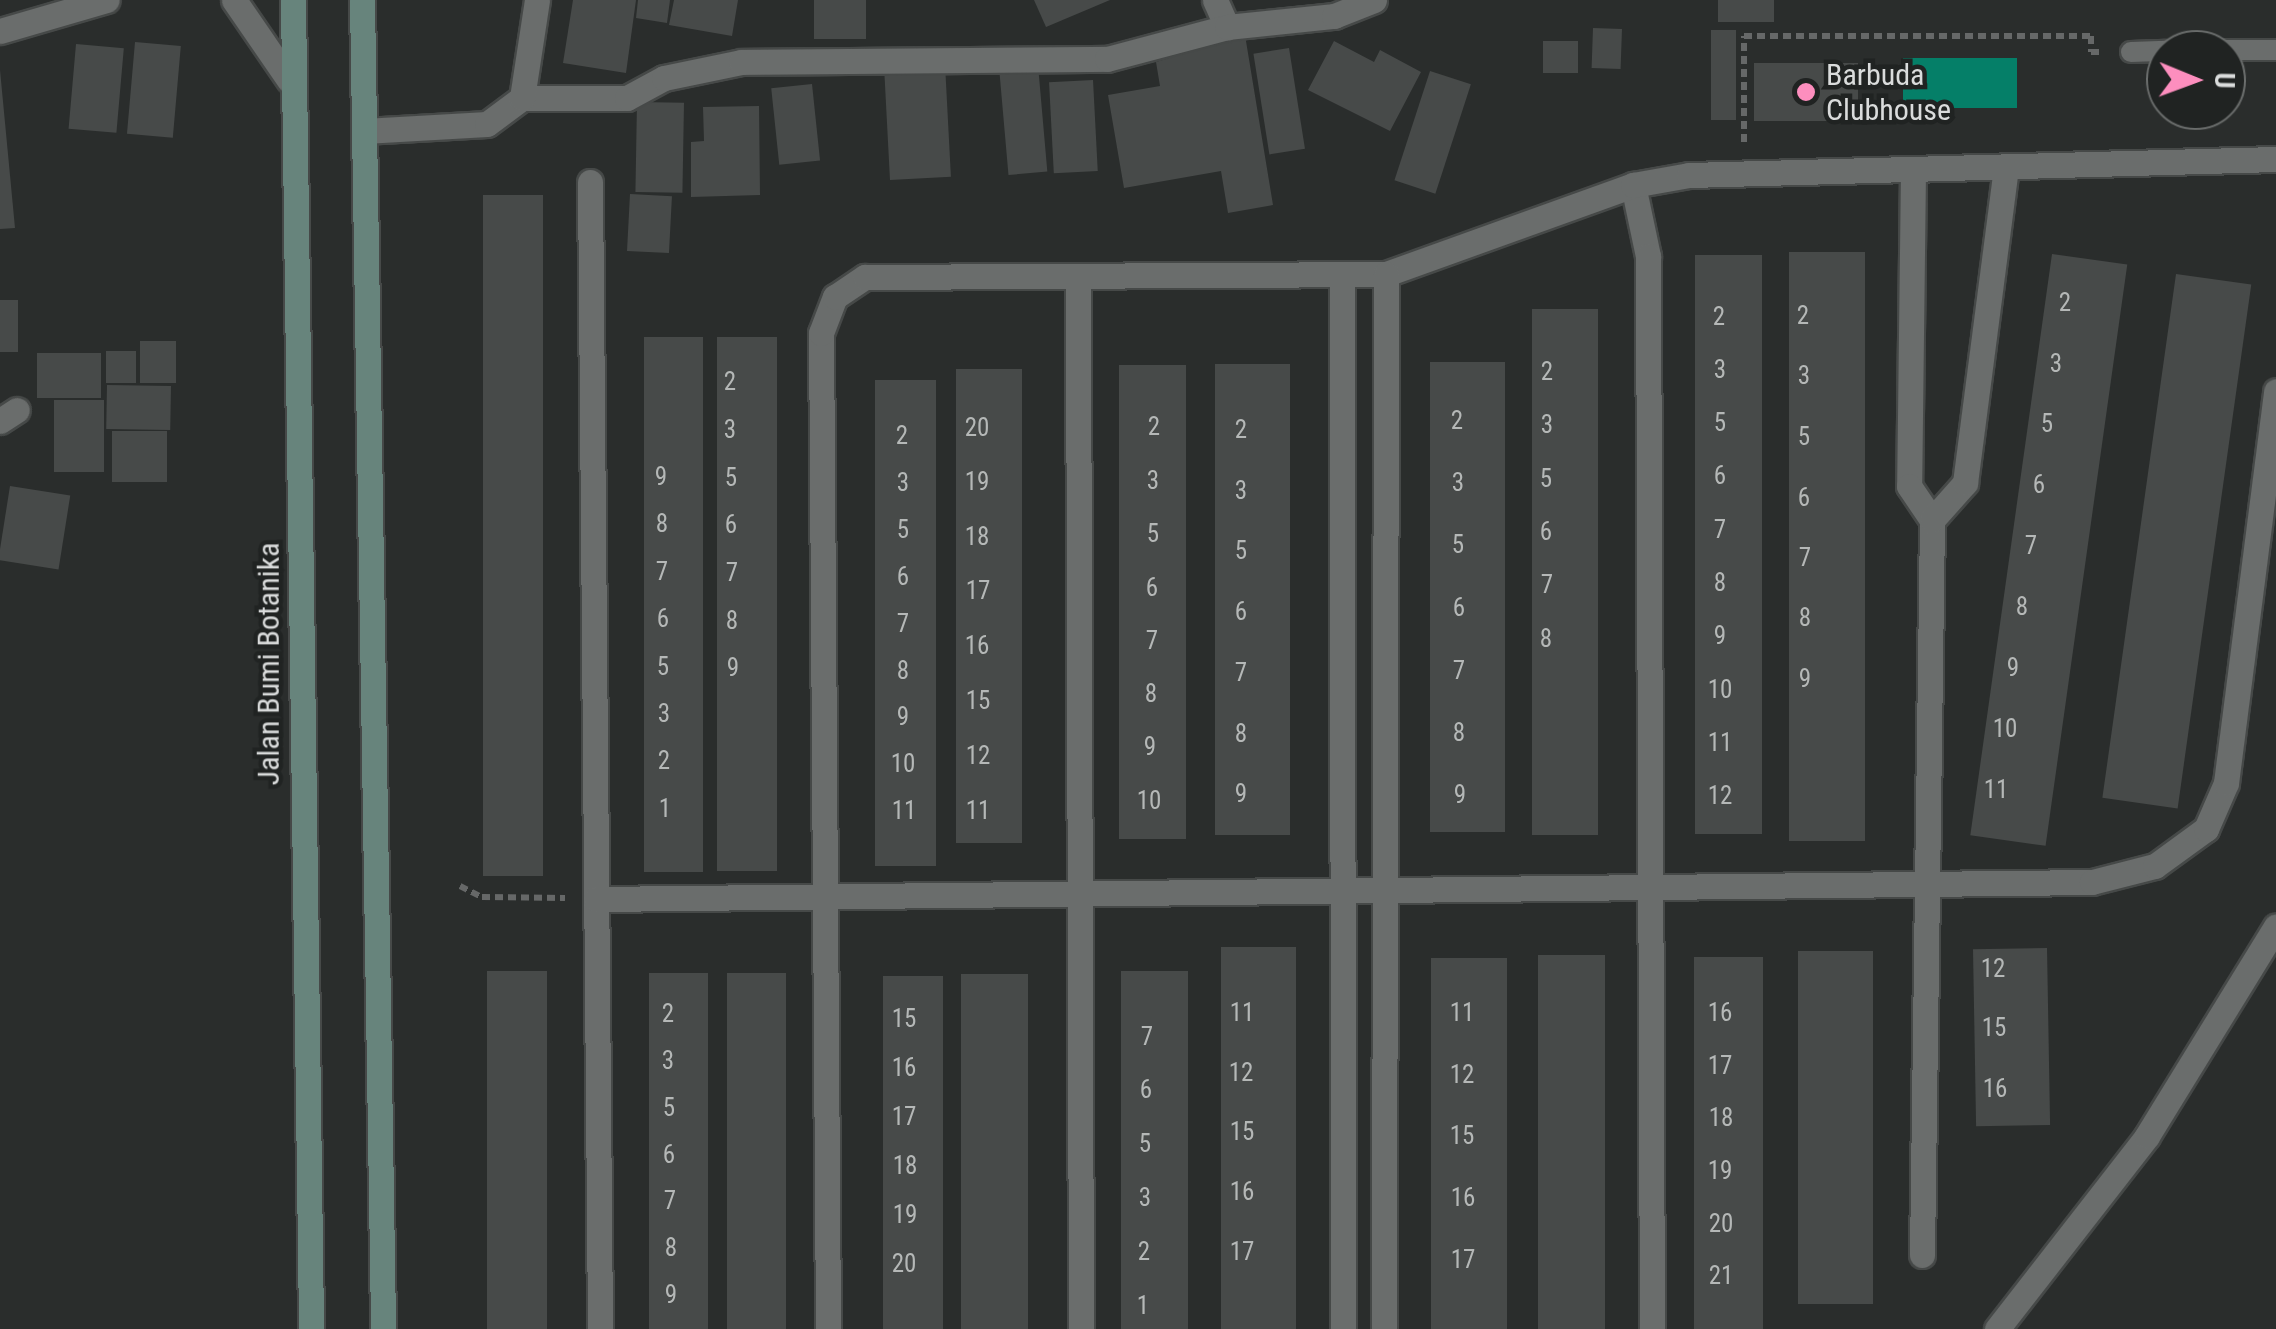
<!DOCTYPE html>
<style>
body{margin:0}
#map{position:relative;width:2276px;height:1329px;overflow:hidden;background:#2a2d2c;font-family:"Roboto Condensed",sans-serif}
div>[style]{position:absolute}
.water>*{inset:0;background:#057f68;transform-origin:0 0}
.building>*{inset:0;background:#474a49;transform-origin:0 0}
.path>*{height:6px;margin-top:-3px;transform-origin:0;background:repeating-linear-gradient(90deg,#666868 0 8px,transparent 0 13px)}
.roads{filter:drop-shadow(2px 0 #464948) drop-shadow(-2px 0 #464948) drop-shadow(0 2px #464948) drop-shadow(0 -2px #464948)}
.lane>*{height:20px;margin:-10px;padding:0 10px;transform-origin:10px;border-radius:10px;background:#6a6d6c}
.street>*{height:25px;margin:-12.5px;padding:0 12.5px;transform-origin:12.5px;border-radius:12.5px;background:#6a6d6c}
.secondary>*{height:25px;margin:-12.5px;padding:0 12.5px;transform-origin:12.5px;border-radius:12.5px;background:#67847c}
.dots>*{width:28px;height:28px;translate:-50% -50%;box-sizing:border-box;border:5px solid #202322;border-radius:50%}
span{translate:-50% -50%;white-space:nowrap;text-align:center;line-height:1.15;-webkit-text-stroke:9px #202322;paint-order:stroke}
.number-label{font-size:25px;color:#b5b8b7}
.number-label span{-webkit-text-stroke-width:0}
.poi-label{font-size:30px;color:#dadcdc}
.left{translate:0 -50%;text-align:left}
.street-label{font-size:30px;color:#dadcdc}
.north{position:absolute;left:2146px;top:30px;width:100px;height:100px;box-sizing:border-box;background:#202322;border:2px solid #6a6d6c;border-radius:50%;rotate:91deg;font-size:28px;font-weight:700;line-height:40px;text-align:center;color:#dadcdc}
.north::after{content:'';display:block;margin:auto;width:35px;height:45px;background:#fd8ebe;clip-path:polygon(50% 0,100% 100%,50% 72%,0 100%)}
</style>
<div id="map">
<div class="water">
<i style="left:1903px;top:58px;width:114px;height:50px"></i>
</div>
<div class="building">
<i style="clip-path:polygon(573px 0,636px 0,626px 73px,563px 63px)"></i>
<i style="clip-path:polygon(638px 0,670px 0,667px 23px,636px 18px)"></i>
<i style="clip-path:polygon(674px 0,738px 0,732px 36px,669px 25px)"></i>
<i style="left:814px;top:0;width:52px;height:39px"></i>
<i style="clip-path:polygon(1034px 0,1110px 0,1046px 27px)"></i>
<i style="left:1718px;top:0;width:56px;height:22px"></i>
<i style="left:1593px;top:28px;width:29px;height:40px;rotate:2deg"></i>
<i style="left:1711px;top:30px;width:25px;height:90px"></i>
<i style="clip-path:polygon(1245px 35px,1273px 205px,1228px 213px,1221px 171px,1124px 188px,1108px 95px,1160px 86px,1156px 62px)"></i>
<i style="clip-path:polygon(1334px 41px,1374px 62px,1380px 50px,1421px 72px,1390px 131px,1308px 90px)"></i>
<i style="left:1543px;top:41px;width:35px;height:32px"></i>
<i style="left:135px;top:42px;width:46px;height:92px;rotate:5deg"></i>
<i style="left:76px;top:44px;width:48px;height:85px;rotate:5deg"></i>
<i style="left:1289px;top:48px;width:102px;height:36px;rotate:81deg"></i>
<i style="left:1754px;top:63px;width:104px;height:58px"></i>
<i style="left:945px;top:64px;width:113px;height:61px;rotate:87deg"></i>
<i style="left:1038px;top:65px;width:107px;height:39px;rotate:85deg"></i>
<i style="clip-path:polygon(0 70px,15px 228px,0 229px)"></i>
<i style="left:1430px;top:71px;width:43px;height:115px;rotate:18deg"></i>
<i style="left:1093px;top:80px;width:91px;height:44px;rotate:87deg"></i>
<i style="left:812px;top:84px;width:77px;height:41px;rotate:84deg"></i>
<i style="left:637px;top:102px;width:47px;height:90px;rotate:1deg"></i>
<i style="clip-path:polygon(759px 106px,760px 195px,691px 197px,691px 142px,704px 141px,703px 107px)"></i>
<i style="left:630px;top:194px;width:42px;height:57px;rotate:3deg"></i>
<i style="left:483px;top:195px;width:60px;height:681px"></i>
<i style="left:1865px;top:252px;width:589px;height:76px;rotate:90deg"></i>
<i style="left:2052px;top:254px;width:76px;height:587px;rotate:8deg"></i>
<i style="left:1762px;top:255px;width:579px;height:67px;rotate:90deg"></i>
<i style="left:2176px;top:274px;width:76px;height:529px;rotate:8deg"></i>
<i style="left:0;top:300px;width:18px;height:52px"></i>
<i style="left:1532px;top:309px;width:66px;height:526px"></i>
<i style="left:703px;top:337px;width:535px;height:59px;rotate:90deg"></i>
<i style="left:777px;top:337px;width:534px;height:60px;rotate:90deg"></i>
<i style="left:140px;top:341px;width:36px;height:42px"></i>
<i style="left:106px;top:351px;width:30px;height:32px"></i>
<i style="left:101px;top:353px;width:45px;height:64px;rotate:90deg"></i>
<i style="left:1505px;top:362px;width:470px;height:75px;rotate:90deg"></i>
<i style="left:1215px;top:364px;width:75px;height:471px"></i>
<i style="left:1119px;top:365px;width:67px;height:474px"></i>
<i style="left:1022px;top:369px;width:474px;height:66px;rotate:90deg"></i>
<i style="left:936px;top:380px;width:486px;height:61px;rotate:90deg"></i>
<i style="left:107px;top:385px;width:64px;height:44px;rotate:1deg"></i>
<i style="left:54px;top:400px;width:50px;height:72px"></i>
<i style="left:167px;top:431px;width:51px;height:55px;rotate:90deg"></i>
<i style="left:10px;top:486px;width:61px;height:75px;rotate:9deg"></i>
<i style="left:1296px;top:947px;width:382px;height:75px;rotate:90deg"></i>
<i style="left:2047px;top:948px;width:177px;height:74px;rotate:89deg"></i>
<i style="left:1873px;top:951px;width:353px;height:75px;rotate:90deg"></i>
<i style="left:1605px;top:955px;width:374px;height:67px;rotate:90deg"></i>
<i style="left:1763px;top:957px;width:372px;height:69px;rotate:90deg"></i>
<i style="left:1507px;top:958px;width:371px;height:76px;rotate:90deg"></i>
<i style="left:487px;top:971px;width:60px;height:358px"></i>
<i style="left:1121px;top:971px;width:67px;height:358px"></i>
<i style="left:708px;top:973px;width:356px;height:59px;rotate:90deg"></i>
<i style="left:786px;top:973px;width:356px;height:59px;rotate:90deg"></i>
<i style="left:961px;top:974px;width:67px;height:355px"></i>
<i style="left:883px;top:976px;width:60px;height:353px"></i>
</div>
<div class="path">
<i style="left:1744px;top:142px;width:106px;rotate:-90deg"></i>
<i style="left:1744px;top:36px;width:347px"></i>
<i style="left:2091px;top:36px;width:16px;rotate:90deg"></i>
<i style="left:2091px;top:52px;width:13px"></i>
<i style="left:460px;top:886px;width:25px;rotate:27deg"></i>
<i style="left:482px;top:897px;width:83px;rotate:0.7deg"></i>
</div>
<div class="roads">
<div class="lane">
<i style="left:2226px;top:50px;width:50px"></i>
<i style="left:2131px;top:52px;width:35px;rotate:-2deg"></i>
</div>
<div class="street">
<i style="left:234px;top:0;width:97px;rotate:55.5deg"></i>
<i style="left:1215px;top:0;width:30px;rotate:66deg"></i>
<i style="left:0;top:31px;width:111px;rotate:-16.2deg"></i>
<i style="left:522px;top:98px;width:105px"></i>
<i style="left:627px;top:98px;width:42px;rotate:-28.4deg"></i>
<i style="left:664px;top:78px;width:79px;rotate:-11.7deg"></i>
<i style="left:741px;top:62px;width:366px;rotate:-0.5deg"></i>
<i style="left:1107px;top:59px;width:124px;rotate:-14.9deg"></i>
<i style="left:1227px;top:27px;width:108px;rotate:-5.9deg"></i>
<i style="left:1334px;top:16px;width:43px;rotate:-21.8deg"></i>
<i style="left:364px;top:131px;width:123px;rotate:-3.3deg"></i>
<i style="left:487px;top:124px;width:44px;rotate:-36.6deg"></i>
<i style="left:522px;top:98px;width:99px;rotate:-81.3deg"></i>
<i style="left:1913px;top:171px;width:315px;rotate:90.7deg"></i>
<i style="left:1909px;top:486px;width:41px;rotate:55.9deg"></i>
<i style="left:1932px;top:520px;width:735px;rotate:90.78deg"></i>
<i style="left:590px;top:182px;width:1147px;rotate:89.5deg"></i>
<i style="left:1633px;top:185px;width:73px;rotate:78.1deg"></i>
<i style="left:1648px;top:256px;width:1073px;rotate:89.79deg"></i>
<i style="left:1342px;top:274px;width:1055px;rotate:89.95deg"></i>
<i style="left:1078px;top:280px;width:1049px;rotate:89.84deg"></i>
<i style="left:0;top:421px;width:20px;rotate:-33deg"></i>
<i style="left:1932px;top:520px;width:50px;rotate:-48.3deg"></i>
<i style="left:1965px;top:483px;width:318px;rotate:-82.6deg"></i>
<i style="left:596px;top:899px;width:1496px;rotate:-0.65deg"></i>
<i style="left:2092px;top:882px;width:65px;rotate:-14.3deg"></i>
<i style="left:2155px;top:866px;width:63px;rotate:-36deg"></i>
<i style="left:2206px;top:829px;width:50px;rotate:-66.5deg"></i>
<i style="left:2226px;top:783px;width:395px;rotate:-82.7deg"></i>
<i style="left:828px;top:1329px;width:996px;rotate:-90.4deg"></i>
<i style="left:821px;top:333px;width:39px;rotate:-69deg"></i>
<i style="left:835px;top:297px;width:36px;rotate:-34deg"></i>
<i style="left:865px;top:277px;width:521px;rotate:-0.33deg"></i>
<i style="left:1386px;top:274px;width:263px;rotate:-19.8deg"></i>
<i style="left:1633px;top:185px;width:57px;rotate:-10.1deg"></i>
<i style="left:1689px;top:175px;width:587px;rotate:-1.56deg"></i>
<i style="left:1384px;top:1329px;width:1055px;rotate:-89.89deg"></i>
<i style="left:1997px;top:1329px;width:244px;rotate:-52.1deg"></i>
<i style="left:2147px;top:1136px;width:246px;rotate:-58.4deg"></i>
</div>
<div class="secondary">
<i style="left:293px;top:0;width:1329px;rotate:89.22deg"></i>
<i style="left:362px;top:0;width:1329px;rotate:89.09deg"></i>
</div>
</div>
<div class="dots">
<i style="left:1806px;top:92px;background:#fd8ebe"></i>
</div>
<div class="number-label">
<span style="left:2065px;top:303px">2</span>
<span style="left:1803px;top:316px">2</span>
<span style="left:1719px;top:317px">2</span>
<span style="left:2056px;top:364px">3</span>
<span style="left:1720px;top:370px">3</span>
<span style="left:1547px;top:372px">2</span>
<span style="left:1804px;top:376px">3</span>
<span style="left:730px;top:382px">2</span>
<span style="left:1457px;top:421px">2</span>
<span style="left:1720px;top:423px">5</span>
<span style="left:2047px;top:424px">5</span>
<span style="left:1547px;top:425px">3</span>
<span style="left:1154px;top:427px">2</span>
<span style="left:977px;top:428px">20</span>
<span style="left:730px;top:430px">3</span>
<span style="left:1241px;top:430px">2</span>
<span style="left:902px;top:436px">2</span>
<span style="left:1804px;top:437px">5</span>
<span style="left:1720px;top:476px">6</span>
<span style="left:661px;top:477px">9</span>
<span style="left:731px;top:478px">5</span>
<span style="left:1546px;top:479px">5</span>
<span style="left:1153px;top:481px">3</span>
<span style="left:977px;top:482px">19</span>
<span style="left:903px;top:483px">3</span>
<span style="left:1458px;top:483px">3</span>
<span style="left:2039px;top:485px">6</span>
<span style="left:1241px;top:491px">3</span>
<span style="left:1804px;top:498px">6</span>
<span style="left:662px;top:524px">8</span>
<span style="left:731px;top:525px">6</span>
<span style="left:903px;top:530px">5</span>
<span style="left:1720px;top:530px">7</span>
<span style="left:1546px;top:532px">6</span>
<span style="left:1153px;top:534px">5</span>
<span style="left:977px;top:537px">18</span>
<span style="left:1458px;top:545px">5</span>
<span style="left:2031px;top:546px">7</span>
<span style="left:1241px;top:551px">5</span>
<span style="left:1805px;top:558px">7</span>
<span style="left:662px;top:572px">7</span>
<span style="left:732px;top:573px">7</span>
<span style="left:903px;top:577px">6</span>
<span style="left:1720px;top:583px">8</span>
<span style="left:1547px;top:585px">7</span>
<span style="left:1152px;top:588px">6</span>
<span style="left:978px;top:591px">17</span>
<span style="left:2022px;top:607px">8</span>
<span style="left:1459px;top:608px">6</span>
<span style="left:1241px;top:612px">6</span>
<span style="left:1805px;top:618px">8</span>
<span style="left:663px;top:619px">6</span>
<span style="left:732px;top:621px">8</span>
<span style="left:903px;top:624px">7</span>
<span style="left:1720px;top:636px">9</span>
<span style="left:1546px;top:639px">8</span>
<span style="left:1152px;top:641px">7</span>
<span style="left:977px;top:646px">16</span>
<span style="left:663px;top:667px">5</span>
<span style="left:733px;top:668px">9</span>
<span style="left:2013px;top:668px">9</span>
<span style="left:903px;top:671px">8</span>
<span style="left:1459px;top:671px">7</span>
<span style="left:1241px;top:673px">7</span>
<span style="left:1805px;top:679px">9</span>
<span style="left:1720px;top:690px">10</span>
<span style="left:1151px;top:694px">8</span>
<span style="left:978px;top:701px">15</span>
<span style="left:664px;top:714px">3</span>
<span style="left:903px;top:717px">9</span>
<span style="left:2005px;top:729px">10</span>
<span style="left:1459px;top:733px">8</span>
<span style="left:1241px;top:734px">8</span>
<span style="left:1720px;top:743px">11</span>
<span style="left:1150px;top:747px">9</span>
<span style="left:978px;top:756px">12</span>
<span style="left:664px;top:761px">2</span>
<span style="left:903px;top:764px">10</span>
<span style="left:1996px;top:790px">11</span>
<span style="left:1241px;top:794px">9</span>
<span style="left:1460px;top:795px">9</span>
<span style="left:1720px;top:796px">12</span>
<span style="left:1149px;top:801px">10</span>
<span style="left:665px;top:809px">1</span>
<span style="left:904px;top:811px">11</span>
<span style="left:978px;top:811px">11</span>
<span style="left:1993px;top:969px">12</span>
<span style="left:1242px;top:1013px">11</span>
<span style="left:1462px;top:1013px">11</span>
<span style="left:1720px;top:1013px">16</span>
<span style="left:668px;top:1014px">2</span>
<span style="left:904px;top:1019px">15</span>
<span style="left:1994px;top:1028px">15</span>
<span style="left:1147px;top:1037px">7</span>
<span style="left:668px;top:1061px">3</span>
<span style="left:1720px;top:1066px">17</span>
<span style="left:904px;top:1068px">16</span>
<span style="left:1241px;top:1073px">12</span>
<span style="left:1462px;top:1075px">12</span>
<span style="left:1995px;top:1089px">16</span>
<span style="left:1146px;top:1090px">6</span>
<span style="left:669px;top:1108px">5</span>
<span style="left:904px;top:1117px">17</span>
<span style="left:1721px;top:1118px">18</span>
<span style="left:1242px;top:1132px">15</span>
<span style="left:1462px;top:1136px">15</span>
<span style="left:1145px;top:1144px">5</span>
<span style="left:669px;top:1155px">6</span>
<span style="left:905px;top:1166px">18</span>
<span style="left:1720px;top:1171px">19</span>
<span style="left:1242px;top:1192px">16</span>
<span style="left:1145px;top:1198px">3</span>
<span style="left:1463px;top:1198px">16</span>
<span style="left:670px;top:1201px">7</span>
<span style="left:905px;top:1215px">19</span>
<span style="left:1721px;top:1224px">20</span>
<span style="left:671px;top:1248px">8</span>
<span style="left:1144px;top:1252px">2</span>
<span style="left:1242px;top:1252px">17</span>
<span style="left:1463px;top:1260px">17</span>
<span style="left:904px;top:1264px">20</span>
<span style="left:1721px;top:1276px">21</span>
<span style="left:671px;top:1295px">9</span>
<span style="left:1143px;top:1306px">1</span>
</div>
<div class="poi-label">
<span class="left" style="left:1826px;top:92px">Barbuda<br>Clubhouse</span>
</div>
<div class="street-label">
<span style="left:269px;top:664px;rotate:-90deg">Jalan Bumi Botanika</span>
</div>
<div class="north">U</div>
</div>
